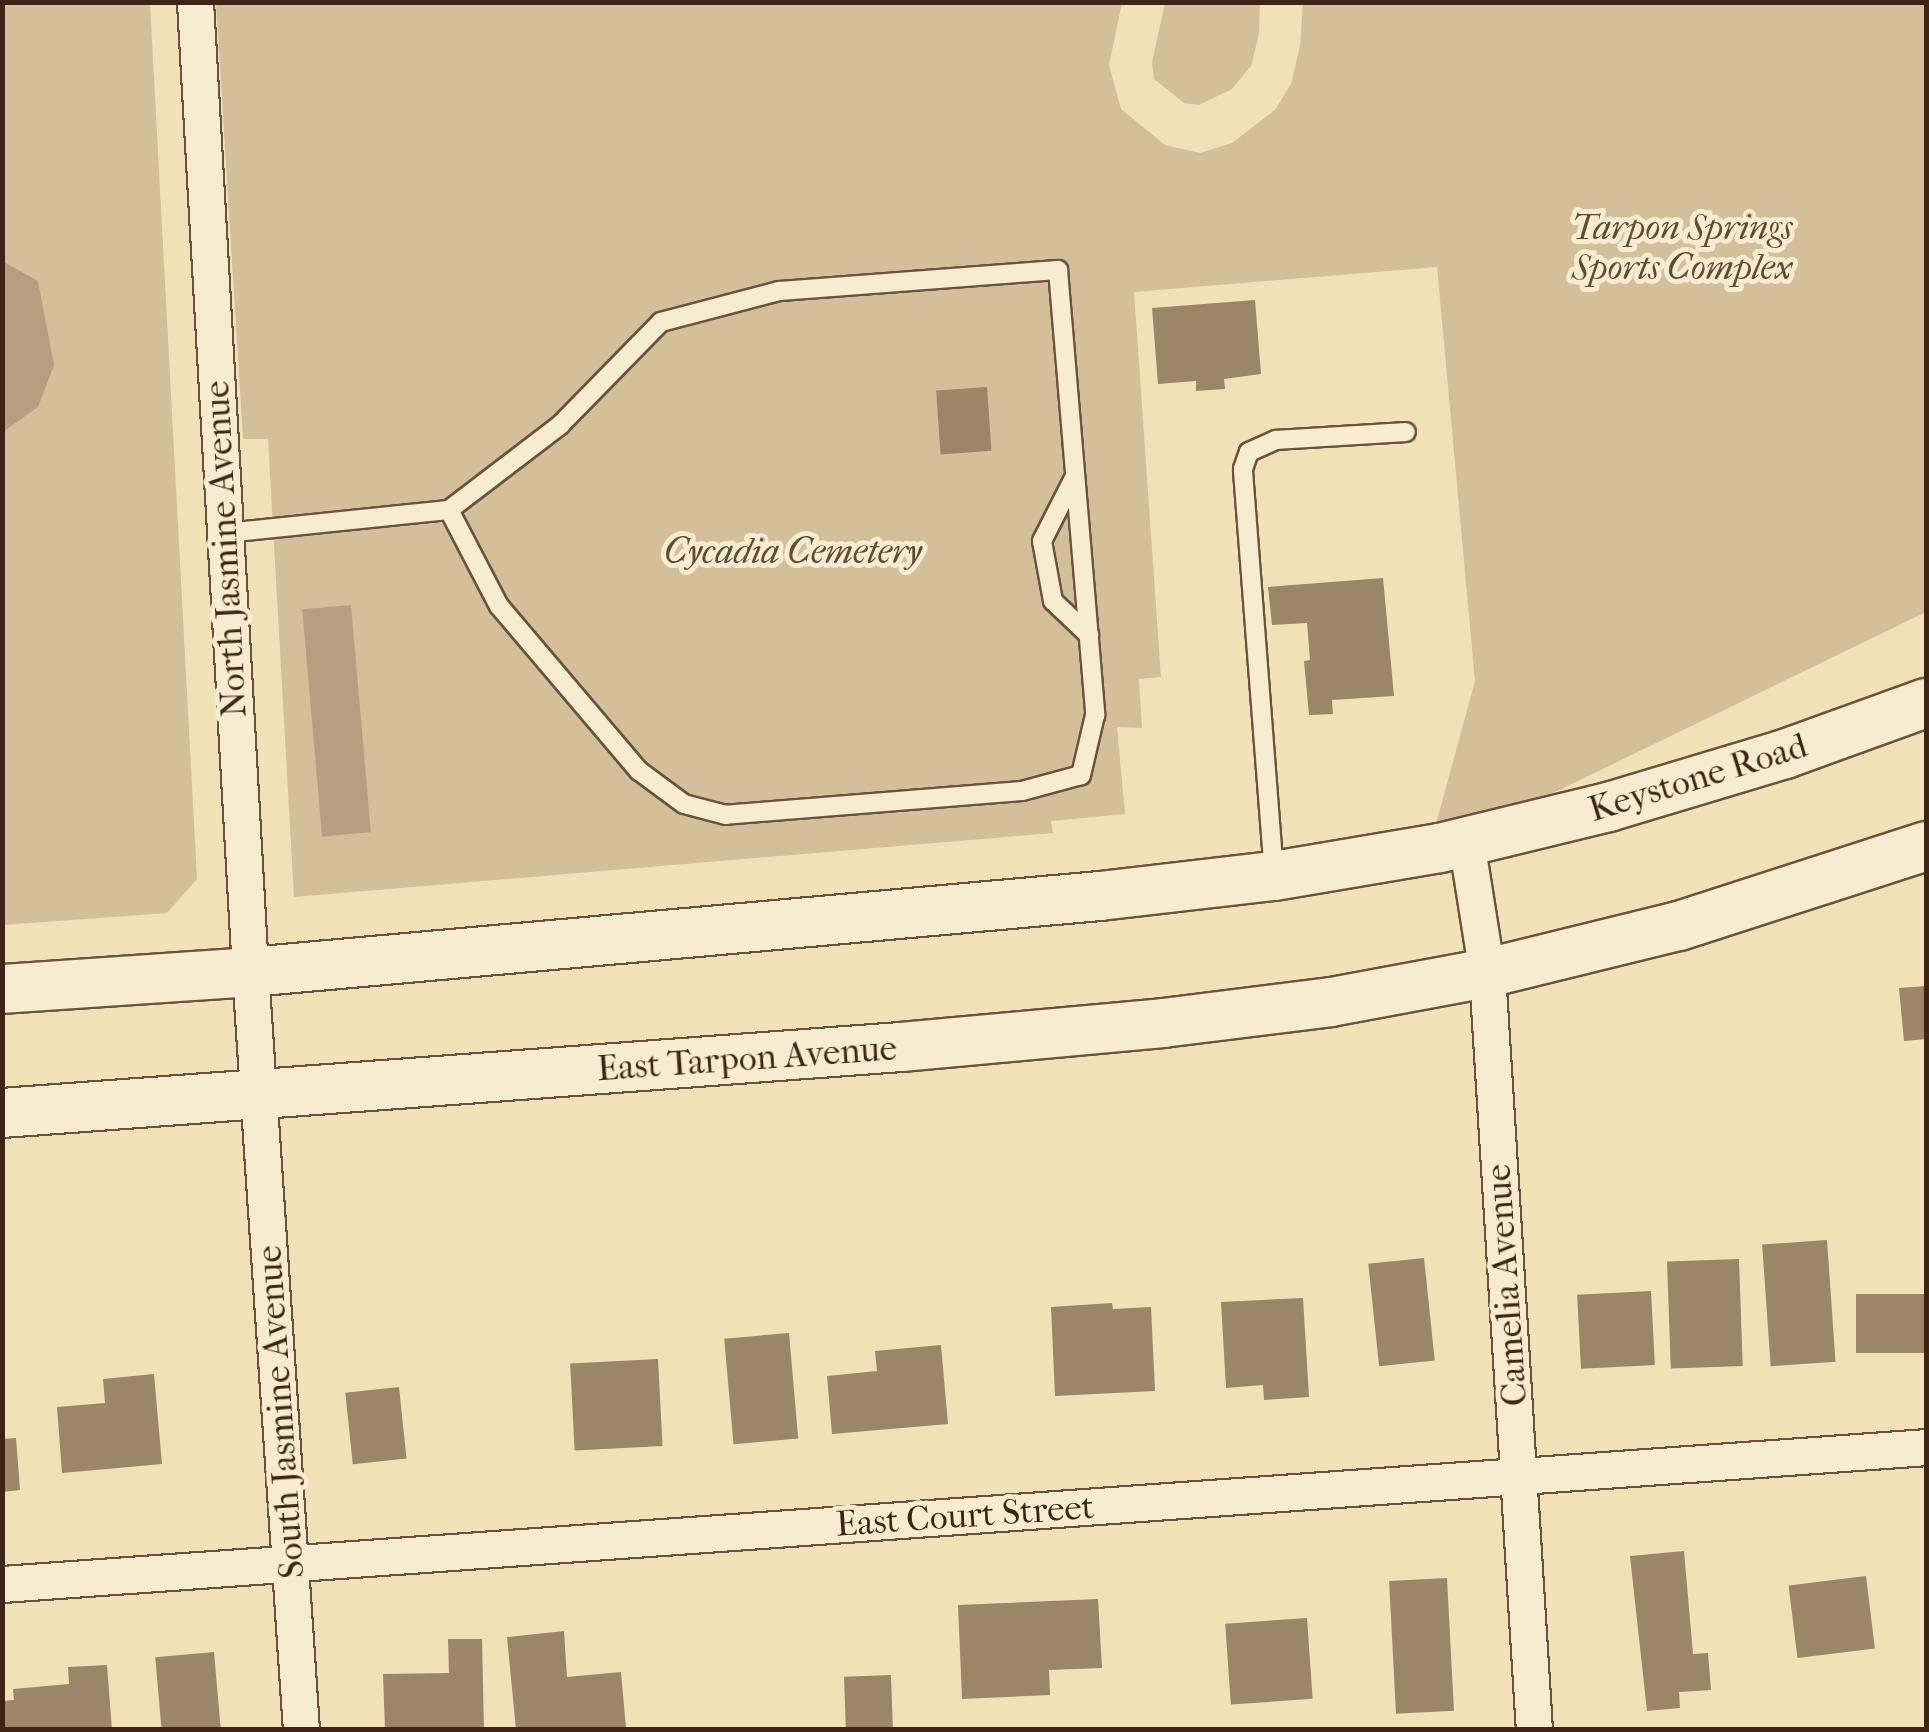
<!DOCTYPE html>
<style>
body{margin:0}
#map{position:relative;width:1929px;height:1732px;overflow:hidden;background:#f2e0b6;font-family:"IM FELL French Canon",serif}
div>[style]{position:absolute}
.green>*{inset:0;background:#d3c09a}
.water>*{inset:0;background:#b4a07f;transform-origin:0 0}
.building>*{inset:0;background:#9b8668;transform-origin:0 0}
.roads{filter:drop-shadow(2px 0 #6a533c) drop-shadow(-2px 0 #6a533c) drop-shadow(0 2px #6a533c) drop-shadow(0 -2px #6a533c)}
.service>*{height:18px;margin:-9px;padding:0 9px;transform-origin:9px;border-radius:9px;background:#f7ebd0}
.minor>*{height:35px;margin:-17.5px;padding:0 17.5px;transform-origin:17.5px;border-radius:17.5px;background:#f7ebd0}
.secondary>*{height:48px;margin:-24px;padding:0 24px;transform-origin:24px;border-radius:24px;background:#f7ebd0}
span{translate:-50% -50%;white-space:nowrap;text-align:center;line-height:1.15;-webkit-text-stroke:10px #f7ebd0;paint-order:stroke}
.park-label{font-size:35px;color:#624b36;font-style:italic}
.street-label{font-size:35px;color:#3d2414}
.frame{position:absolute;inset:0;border:5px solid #3d2414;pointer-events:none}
</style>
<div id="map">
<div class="green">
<i style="clip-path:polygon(3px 3px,150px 3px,197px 879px,167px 913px,3px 925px)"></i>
<i style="clip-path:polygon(216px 3px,1122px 3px,1109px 65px,1121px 109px,1165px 145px,1200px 153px,1232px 143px,1275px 110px,1291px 84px,1300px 46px,1303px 3px,1926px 3px,1926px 612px,1545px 797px,1436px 824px,1475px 681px,1437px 267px,1134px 292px,1161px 677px,1139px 679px,1142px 728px,1117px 727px,1125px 814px,1051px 821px,1053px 833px,294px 897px,268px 439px,243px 439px)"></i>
<i style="clip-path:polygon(1165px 3px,1260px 3px,1259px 34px,1251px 66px,1232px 89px,1199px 105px,1184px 103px,1154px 79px,1152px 62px)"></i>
</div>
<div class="water">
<i style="clip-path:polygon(2px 261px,38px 281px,54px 365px,38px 407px,3px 432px)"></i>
<i style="left:351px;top:605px;width:228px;height:49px;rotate:85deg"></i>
</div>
<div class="building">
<i style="clip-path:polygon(1255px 300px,1261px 374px,1224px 379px,1225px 389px,1196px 391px,1196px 381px,1158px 384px,1152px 308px)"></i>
<i style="left:987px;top:387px;width:64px;height:51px;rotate:86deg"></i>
<i style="clip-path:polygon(1383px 578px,1394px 696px,1332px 700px,1333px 714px,1309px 715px,1304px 661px,1310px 660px,1307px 623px,1272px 625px,1268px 587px)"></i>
<i style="clip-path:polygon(1926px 986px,1926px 1039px,1904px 1041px,1899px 988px)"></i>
<i style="left:1827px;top:1240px;width:122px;height:65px;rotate:86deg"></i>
<i style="left:1424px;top:1258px;width:103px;height:56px;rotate:84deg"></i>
<i style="left:1739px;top:1259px;width:107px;height:72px;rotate:88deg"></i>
<i style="left:1651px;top:1291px;width:74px;height:74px;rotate:87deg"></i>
<i style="left:1926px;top:1294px;width:59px;height:70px;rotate:90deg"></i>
<i style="clip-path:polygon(1303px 1298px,1309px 1397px,1264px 1400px,1263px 1385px,1226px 1388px,1221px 1302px)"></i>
<i style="clip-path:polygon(1112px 1303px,1113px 1309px,1151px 1307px,1155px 1391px,1055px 1396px,1051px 1307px)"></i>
<i style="left:789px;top:1333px;width:106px;height:65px;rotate:85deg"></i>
<i style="clip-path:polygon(941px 1345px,948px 1424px,832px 1434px,827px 1376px,877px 1371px,875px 1351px)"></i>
<i style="left:658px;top:1359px;width:87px;height:88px;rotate:87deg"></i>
<i style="clip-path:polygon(154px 1374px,162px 1464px,62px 1473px,57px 1407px,105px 1403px,103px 1379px)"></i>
<i style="left:399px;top:1387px;width:72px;height:54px;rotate:84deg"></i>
<i style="clip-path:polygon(16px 1438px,20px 1490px,2px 1492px,2px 1439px)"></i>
<i style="clip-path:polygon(1684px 1551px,1693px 1654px,1708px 1653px,1711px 1690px,1679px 1692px,1680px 1708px,1647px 1711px,1630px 1556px)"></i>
<i style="left:1866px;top:1576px;width:73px;height:78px;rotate:83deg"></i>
<i style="left:1447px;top:1578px;width:133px;height:58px;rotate:87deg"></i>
<i style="clip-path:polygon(1098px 1599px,1102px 1668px,1049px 1670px,1050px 1695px,962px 1699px,958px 1605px)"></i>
<i style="left:1307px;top:1618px;width:81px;height:82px;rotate:86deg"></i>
<i style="clip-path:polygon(564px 1631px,567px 1677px,621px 1672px,626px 1728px,516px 1730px,507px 1637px)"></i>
<i style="clip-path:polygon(448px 1639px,482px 1639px,484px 1730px,385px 1730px,383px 1674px,449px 1673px)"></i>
<i style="left:214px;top:1652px;width:78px;height:59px;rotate:85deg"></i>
<i style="clip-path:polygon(107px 1665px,112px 1730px,2px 1730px,2px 1701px,14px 1700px,13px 1689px,69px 1684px,68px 1667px)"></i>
<i style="left:891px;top:1675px;width:55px;height:47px;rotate:88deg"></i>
</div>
<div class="roads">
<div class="service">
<i style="left:1075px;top:476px;width:73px;rotate:116.9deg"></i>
<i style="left:1042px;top:541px;width:61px;rotate:79.6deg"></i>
<i style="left:1053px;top:601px;width:50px;rotate:43.4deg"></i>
<i style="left:225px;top:533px;width:225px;rotate:-5.9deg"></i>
<i style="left:449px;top:510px;width:140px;rotate:-37.4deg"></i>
<i style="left:560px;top:425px;width:144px;rotate:-45.6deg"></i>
<i style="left:661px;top:322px;width:122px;rotate:-14.7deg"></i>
<i style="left:779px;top:291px;width:280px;rotate:-4.3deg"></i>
<i style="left:1058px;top:270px;width:447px;rotate:85.2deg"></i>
<i style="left:1095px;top:715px;width:62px;rotate:103.1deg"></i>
<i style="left:1081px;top:775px;width:61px;rotate:164.8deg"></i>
<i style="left:1022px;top:791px;width:297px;rotate:175.4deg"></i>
<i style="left:726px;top:815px;width:43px;rotate:-165.3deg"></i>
<i style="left:684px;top:804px;width:56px;rotate:-143.7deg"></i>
<i style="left:639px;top:771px;width:216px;rotate:-130.3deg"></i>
<i style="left:499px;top:606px;width:108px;rotate:-117.5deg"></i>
<i style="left:1274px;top:874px;width:406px;rotate:-94.4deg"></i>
<i style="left:1243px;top:469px;width:18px;rotate:-71deg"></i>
<i style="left:1249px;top:452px;width:30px;rotate:-24deg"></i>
<i style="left:1276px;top:440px;width:130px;rotate:-3.5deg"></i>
</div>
<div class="minor">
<i style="left:195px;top:2px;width:972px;rotate:86.75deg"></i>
<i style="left:250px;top:972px;width:760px;rotate:86.15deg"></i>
<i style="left:1466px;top:841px;width:134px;rotate:81deg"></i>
<i style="left:1487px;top:973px;width:758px;rotate:86.45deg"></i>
<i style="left:2px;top:1584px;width:1929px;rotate:-4.07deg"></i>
</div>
<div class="secondary">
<i style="left:2px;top:989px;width:249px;rotate:-3.9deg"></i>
<i style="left:250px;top:972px;width:853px;rotate:-5.11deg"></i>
<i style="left:1100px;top:896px;width:175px;rotate:-6.6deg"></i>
<i style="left:1274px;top:876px;width:168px;rotate:-9.6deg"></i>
<i style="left:1440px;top:848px;width:173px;rotate:-13.7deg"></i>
<i style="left:1608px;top:807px;width:185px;rotate:-16.7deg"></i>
<i style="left:1785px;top:754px;width:150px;rotate:-19.9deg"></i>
<i style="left:2px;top:1113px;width:901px;rotate:-4.2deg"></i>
<i style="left:901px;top:1047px;width:263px;rotate:-5.2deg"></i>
<i style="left:1163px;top:1023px;width:169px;rotate:-7.1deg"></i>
<i style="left:1331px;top:1002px;width:159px;rotate:-10.5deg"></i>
<i style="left:1487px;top:973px;width:198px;rotate:-13.8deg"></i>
<i style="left:1679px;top:926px;width:260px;rotate:-17.9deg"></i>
</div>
</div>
<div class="park-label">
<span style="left:1682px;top:248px">Tarpon Springs<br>Sports Complex</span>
<span style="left:793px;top:552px">Cycadia Cemetery</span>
</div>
<div class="street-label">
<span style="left:226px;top:549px;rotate:-93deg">North Jasmine Avenue</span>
<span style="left:1698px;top:778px;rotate:-17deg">Keystone Road</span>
<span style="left:747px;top:1059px;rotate:-4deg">East Tarpon Avenue</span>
<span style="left:1507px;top:1285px;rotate:-94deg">Camelia Avenue</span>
<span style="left:281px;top:1412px;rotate:-94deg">South Jasmine Avenue</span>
<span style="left:965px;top:1516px;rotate:-4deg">East Court Street</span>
</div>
<div class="frame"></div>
</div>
